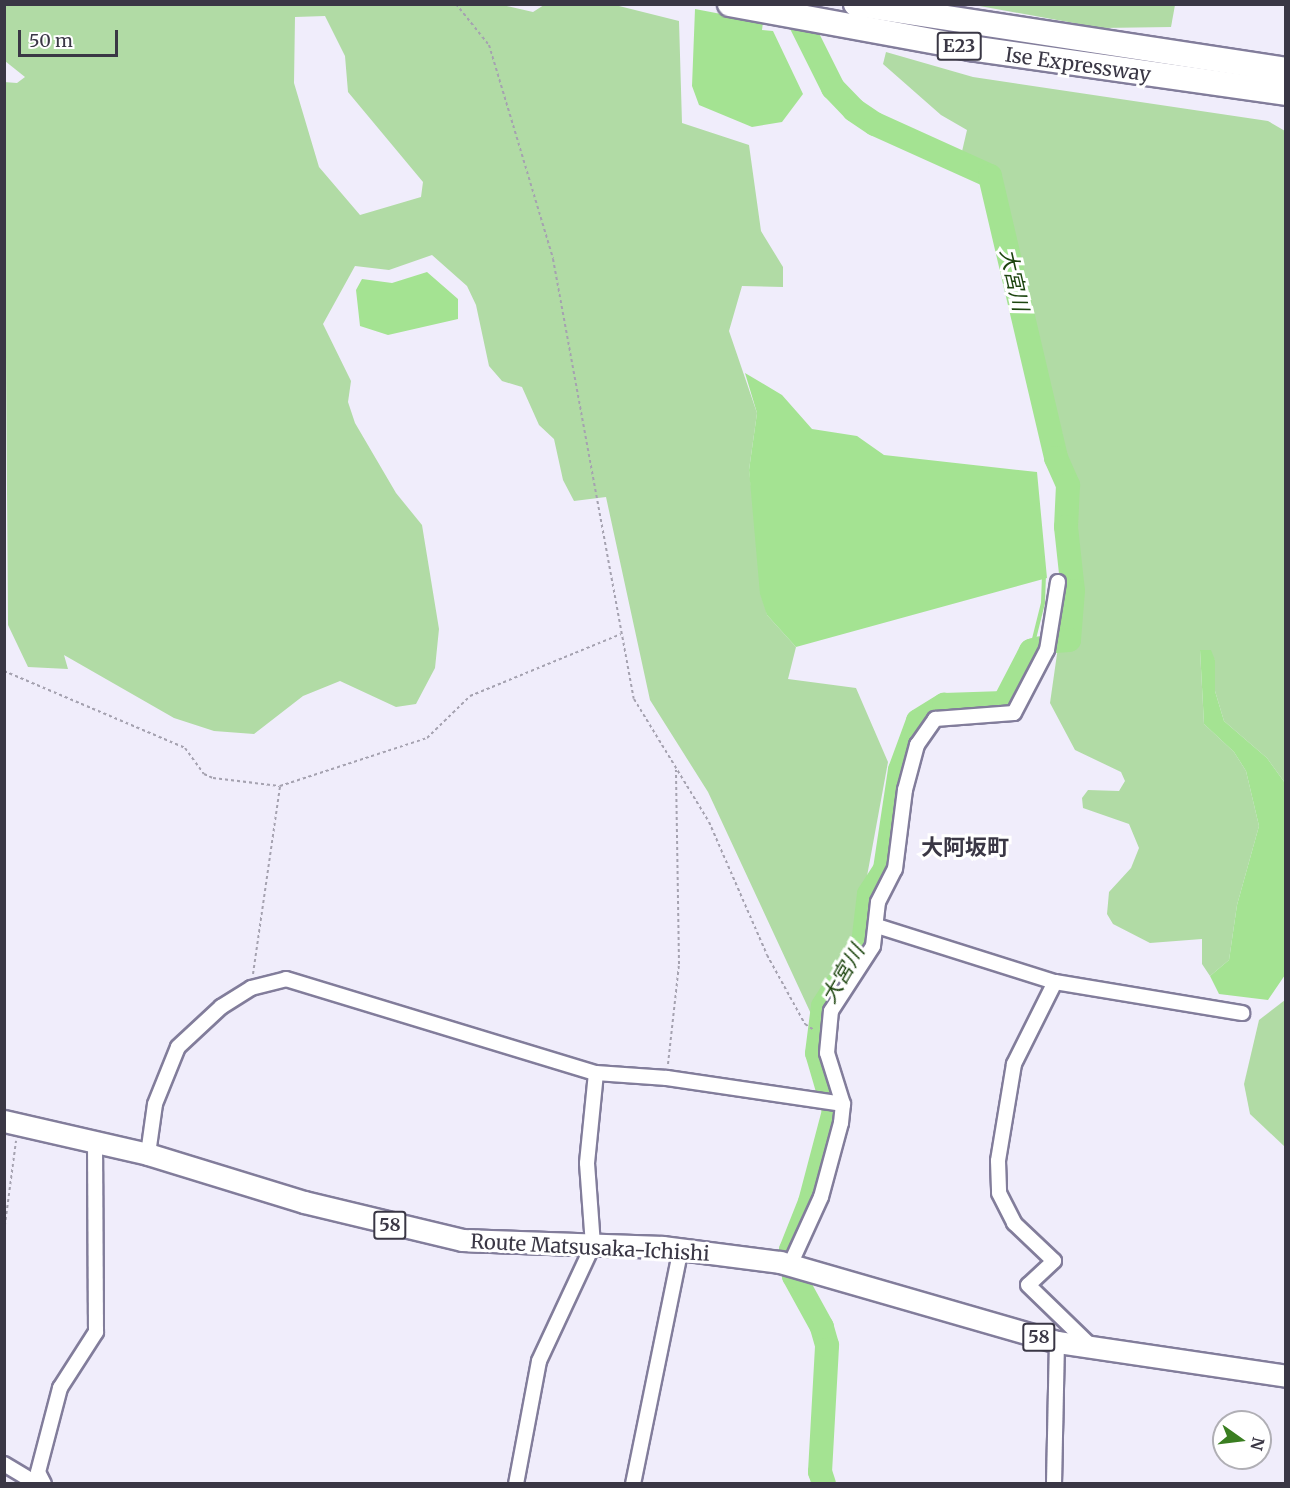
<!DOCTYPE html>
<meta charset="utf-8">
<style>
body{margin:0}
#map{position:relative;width:1290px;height:1488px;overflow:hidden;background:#f0edfb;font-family:Merriweather,"Noto Sans JP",serif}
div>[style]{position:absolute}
.green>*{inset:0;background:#b1dba5}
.water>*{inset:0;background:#a4e392}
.stream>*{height:4px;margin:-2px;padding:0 2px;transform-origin:2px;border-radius:2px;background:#a4e392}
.river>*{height:24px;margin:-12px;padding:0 12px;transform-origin:12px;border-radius:12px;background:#a4e392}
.path>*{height:2px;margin-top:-1px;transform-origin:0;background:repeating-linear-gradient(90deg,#a5a2b0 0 3px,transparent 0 6px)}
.roads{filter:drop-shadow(2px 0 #827d9b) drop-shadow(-2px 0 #827d9b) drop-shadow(0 2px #827d9b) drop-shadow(0 -2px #827d9b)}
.street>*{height:14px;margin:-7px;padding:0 7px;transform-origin:7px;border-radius:7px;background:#fff}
.primary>*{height:21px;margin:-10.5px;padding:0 10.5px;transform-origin:10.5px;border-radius:10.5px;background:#fff}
.highway>*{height:24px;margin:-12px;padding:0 12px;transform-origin:12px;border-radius:12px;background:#fff}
span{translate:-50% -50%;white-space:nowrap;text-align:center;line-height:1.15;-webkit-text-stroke:6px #fff;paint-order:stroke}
.shield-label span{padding:2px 4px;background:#fff;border:2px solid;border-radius:4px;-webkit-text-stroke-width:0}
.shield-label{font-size:18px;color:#3a3745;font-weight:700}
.street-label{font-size:20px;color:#3a3745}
.water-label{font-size:21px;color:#1d450f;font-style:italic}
.quarter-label{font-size:22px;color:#3a3745;font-weight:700}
.frame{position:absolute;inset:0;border:6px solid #3a3745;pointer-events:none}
.north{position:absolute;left:1212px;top:1410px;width:60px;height:60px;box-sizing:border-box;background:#fff;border:2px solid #b0afb5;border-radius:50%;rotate:104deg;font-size:16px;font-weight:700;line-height:24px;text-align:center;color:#3a3745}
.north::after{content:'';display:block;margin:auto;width:21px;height:27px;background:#3a7e21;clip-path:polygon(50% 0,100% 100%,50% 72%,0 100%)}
.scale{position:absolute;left:18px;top:30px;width:100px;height:27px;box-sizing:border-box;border:3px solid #3a3745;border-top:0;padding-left:8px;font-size:18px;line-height:21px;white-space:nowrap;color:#3a3745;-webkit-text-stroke:4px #fff;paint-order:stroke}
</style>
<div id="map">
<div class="green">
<i style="clip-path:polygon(evenodd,498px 4px,533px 12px,544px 5px,611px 4px,679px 21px,682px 123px,749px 145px,761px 231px,783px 267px,783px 287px,742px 286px,729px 331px,757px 413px,749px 470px,767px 615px,796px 647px,788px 679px,856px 688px,888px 762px,854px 947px,812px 1016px,708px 792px,650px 700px,606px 497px,574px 501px,563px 480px,554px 439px,539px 425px,522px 387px,502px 381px,489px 366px,476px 305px,467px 286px,432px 255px,389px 270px,355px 266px,323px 324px,351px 381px,348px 402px,355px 423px,396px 493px,422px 525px,439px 629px,435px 668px,416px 704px,396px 707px,340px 681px,303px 696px,254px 734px,214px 731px,174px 718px,64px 655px,68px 669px,28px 667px,8px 625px,4px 82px,17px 83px,25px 77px,5px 61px,4px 5px,498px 4px,325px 16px,345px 56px,348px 92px,423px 182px,421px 197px,360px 215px,319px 167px,294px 83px,295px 17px,325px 16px)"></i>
<i style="clip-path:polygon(974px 5px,1175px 5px,1171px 27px,1101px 28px)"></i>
<i style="clip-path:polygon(886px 52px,973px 77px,1268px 121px,1285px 131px,1285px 783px,1267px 758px,1224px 721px,1215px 691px,1215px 660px,1200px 650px,1204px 724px,1234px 752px,1246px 771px,1259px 826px,1237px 905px,1229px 960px,1210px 976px,1202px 964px,1202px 939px,1150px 943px,1113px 924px,1107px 914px,1109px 892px,1131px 868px,1139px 848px,1129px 824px,1083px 808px,1082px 798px,1088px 790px,1119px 791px,1125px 781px,1121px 772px,1075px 750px,1050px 703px,1073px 542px,1072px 488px,1062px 433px,1007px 265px,984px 177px,960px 160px,967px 130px,941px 115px,883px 64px)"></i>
<i style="clip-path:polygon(1285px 1000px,1285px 1147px,1250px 1114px,1244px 1084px,1259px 1020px)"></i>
</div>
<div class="water">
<i style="clip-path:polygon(695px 9px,763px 22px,762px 30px,773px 31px,803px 94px,782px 122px,752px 127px,699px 105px,692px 86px)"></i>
<i style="clip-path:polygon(427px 272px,458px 299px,458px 319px,388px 335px,360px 326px,356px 290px,362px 279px,392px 283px)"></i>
<i style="clip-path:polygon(745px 373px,782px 395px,812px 429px,857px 436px,884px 455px,1037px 472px,1047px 578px,796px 647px,767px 615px,760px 594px,749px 470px,757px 413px)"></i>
<i style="clip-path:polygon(1200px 650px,1211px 650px,1215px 660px,1215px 691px,1224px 721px,1267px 758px,1285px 783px,1285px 975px,1268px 1000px,1219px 994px,1210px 976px,1229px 960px,1237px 905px,1259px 826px,1246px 771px,1234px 752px,1204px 724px)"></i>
</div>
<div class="stream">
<i style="left:1031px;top:651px;width:49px;rotate:-76deg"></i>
<i style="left:1043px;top:603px;width:26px;rotate:-88deg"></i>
</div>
<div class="river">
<i style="left:791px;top:4px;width:94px;rotate:63.4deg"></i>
<i style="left:833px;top:88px;width:30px;rotate:46deg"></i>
<i style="left:854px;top:110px;width:25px;rotate:34deg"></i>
<i style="left:875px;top:124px;width:126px;rotate:24.3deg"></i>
<i style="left:990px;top:176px;width:290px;rotate:76.8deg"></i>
<i style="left:1056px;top:458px;width:30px;rotate:66deg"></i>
<i style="left:1068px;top:485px;width:42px;rotate:92.7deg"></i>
<i style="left:1066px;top:527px;width:64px;rotate:83.8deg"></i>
<i style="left:1073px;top:591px;width:49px;rotate:94.7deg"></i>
<i style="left:1069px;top:640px;width:14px;rotate:176deg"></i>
<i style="left:824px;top:1484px;width:13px;rotate:-108deg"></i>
<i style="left:820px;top:1472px;width:127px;rotate:-86.8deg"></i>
<i style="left:827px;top:1345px;width:19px;rotate:-106deg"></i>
<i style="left:822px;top:1327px;width:58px;rotate:-118.8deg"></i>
<i style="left:794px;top:1276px;width:26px;rotate:-97deg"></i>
<i style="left:791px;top:1250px;width:52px;rotate:-68.4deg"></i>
<i style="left:810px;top:1202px;width:94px;rotate:-75.2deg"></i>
<i style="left:834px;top:1111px;width:60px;rotate:-106.3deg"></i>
<i style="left:817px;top:1053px;width:47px;rotate:-82.7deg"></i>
<i style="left:823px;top:1006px;width:74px;rotate:-57.2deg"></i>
<i style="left:863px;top:944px;width:50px;rotate:-83.2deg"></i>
<i style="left:869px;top:894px;width:30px;rotate:-57deg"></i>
<i style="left:885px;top:869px;width:100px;rotate:-81.4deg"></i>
<i style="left:900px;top:770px;width:52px;rotate:-69.8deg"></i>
<i style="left:918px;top:721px;width:31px;rotate:-32deg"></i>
<i style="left:944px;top:705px;width:60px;rotate:-1.9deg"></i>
<i style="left:1004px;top:703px;width:59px;rotate:-62.6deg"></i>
<i style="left:1031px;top:651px;width:9px;rotate:-18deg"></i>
</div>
<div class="path">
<i style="left:456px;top:4px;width:53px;rotate:51.2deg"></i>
<i style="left:489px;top:45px;width:223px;rotate:73.3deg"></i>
<i style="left:553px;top:259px;width:447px;rotate:79.6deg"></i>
<i style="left:634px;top:699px;width:144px;rotate:58.6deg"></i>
<i style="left:709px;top:822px;width:145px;rotate:66.4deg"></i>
<i style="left:767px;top:955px;width:79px;rotate:61.2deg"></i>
<i style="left:805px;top:1024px;width:11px;rotate:34deg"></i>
<i style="left:4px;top:671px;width:197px;rotate:23deg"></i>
<i style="left:185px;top:748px;width:32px;rotate:54deg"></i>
<i style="left:204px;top:774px;width:10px;rotate:24deg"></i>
<i style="left:213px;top:778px;width:67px;rotate:6.8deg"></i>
<i style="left:280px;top:786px;width:155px;rotate:-18.1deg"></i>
<i style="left:427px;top:738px;width:60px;rotate:-44.3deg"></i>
<i style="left:470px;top:696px;width:163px;rotate:-22.3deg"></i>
<i style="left:253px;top:974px;width:190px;rotate:-81.8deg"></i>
<i style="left:668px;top:1064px;width:101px;rotate:-83.7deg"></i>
<i style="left:679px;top:964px;width:194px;rotate:-90.9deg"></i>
<i style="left:4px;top:1232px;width:92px;rotate:-82.5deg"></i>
</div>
<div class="roads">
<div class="street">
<i style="left:877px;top:926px;width:187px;rotate:17.5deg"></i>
<i style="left:1055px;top:982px;width:190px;rotate:9.4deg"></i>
<i style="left:1055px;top:982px;width:92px;rotate:116.6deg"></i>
<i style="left:1014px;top:1064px;width:98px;rotate:99.4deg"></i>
<i style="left:998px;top:1161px;width:32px;rotate:88deg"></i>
<i style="left:999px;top:1193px;width:34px;rotate:63deg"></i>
<i style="left:1014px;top:1223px;width:55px;rotate:43.5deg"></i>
<i style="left:1054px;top:1261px;width:35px;rotate:137deg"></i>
<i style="left:1028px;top:1285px;width:89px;rotate:44.1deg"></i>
<i style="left:148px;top:1154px;width:50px;rotate:-82deg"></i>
<i style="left:155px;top:1104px;width:61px;rotate:-68deg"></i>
<i style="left:178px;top:1047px;width:59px;rotate:-42.9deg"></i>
<i style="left:221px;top:1007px;width:36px;rotate:-32deg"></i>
<i style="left:251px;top:988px;width:36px;rotate:-14deg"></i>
<i style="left:286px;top:979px;width:324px;rotate:16.9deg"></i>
<i style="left:596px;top:1073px;width:71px;rotate:4deg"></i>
<i style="left:667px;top:1078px;width:178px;rotate:8.4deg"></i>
<i style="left:790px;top:1265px;width:75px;rotate:-65.5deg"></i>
<i style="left:821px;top:1197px;width:77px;rotate:-74.9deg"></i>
<i style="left:841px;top:1123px;width:19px;rotate:-84deg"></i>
<i style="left:843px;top:1104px;width:53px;rotate:-107.4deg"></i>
<i style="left:827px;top:1053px;width:42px;rotate:-84.6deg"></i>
<i style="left:831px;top:1011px;width:77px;rotate:-57.1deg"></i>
<i style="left:873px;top:946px;width:44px;rotate:-83.5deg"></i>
<i style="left:878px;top:902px;width:37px;rotate:-63deg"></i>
<i style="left:895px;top:869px;width:80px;rotate:-82.8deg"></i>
<i style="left:905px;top:790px;width:47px;rotate:-75.1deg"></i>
<i style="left:917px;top:745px;width:32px;rotate:-55deg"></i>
<i style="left:935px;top:719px;width:79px;rotate:-4.3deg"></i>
<i style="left:1014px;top:713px;width:71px;rotate:-62.4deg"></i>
<i style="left:1047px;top:650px;width:69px;rotate:-80.8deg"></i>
<i style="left:4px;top:1464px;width:39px;rotate:31deg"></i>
<i style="left:44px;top:1484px;width:13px;rotate:-117deg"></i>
<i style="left:38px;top:1472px;width:87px;rotate:-75.3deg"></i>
<i style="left:60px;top:1388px;width:67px;rotate:-57.3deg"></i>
<i style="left:96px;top:1332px;width:192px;rotate:-90.3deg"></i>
<i style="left:516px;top:1484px;width:125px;rotate:-79.4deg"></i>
<i style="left:539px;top:1361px;width:128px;rotate:-65deg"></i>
<i style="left:593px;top:1245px;width:82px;rotate:-94.2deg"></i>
<i style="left:587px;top:1163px;width:90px;rotate:-84.3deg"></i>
<i style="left:633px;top:1484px;width:240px;rotate:-78.5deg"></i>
<i style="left:1054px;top:1484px;width:142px;rotate:-88.8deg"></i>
</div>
<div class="primary">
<i style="left:4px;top:1121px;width:148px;rotate:12.9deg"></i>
<i style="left:148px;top:1154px;width:163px;rotate:17.1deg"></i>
<i style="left:304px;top:1202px;width:163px;rotate:13.5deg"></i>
<i style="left:462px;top:1240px;width:201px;rotate:2deg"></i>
<i style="left:663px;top:1247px;width:118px;rotate:7.3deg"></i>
<i style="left:780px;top:1262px;width:288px;rotate:16.1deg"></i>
<i style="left:1057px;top:1342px;width:232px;rotate:8.4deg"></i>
</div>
<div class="highway">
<i style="left:730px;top:4px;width:244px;rotate:10.4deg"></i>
<i style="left:970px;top:48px;width:319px;rotate:8.1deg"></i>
<i style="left:856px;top:4px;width:435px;rotate:8.7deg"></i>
</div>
</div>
<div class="shield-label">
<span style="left:959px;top:46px">E23</span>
<span style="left:390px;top:1225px">58</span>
<span style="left:1039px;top:1337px">58</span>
</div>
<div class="street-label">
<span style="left:1078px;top:64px;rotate:8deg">Ise Expressway</span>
<span style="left:590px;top:1247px;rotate:3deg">Route Matsusaka-Ichishi</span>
</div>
<div class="water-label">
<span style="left:1014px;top:280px;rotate:77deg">大宮川</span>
<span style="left:843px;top:974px;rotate:-60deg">大宮川</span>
</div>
<div class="quarter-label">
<span style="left:965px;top:848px">大阿坂町</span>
</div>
<div class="frame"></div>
<div class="north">N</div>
<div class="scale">50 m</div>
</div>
